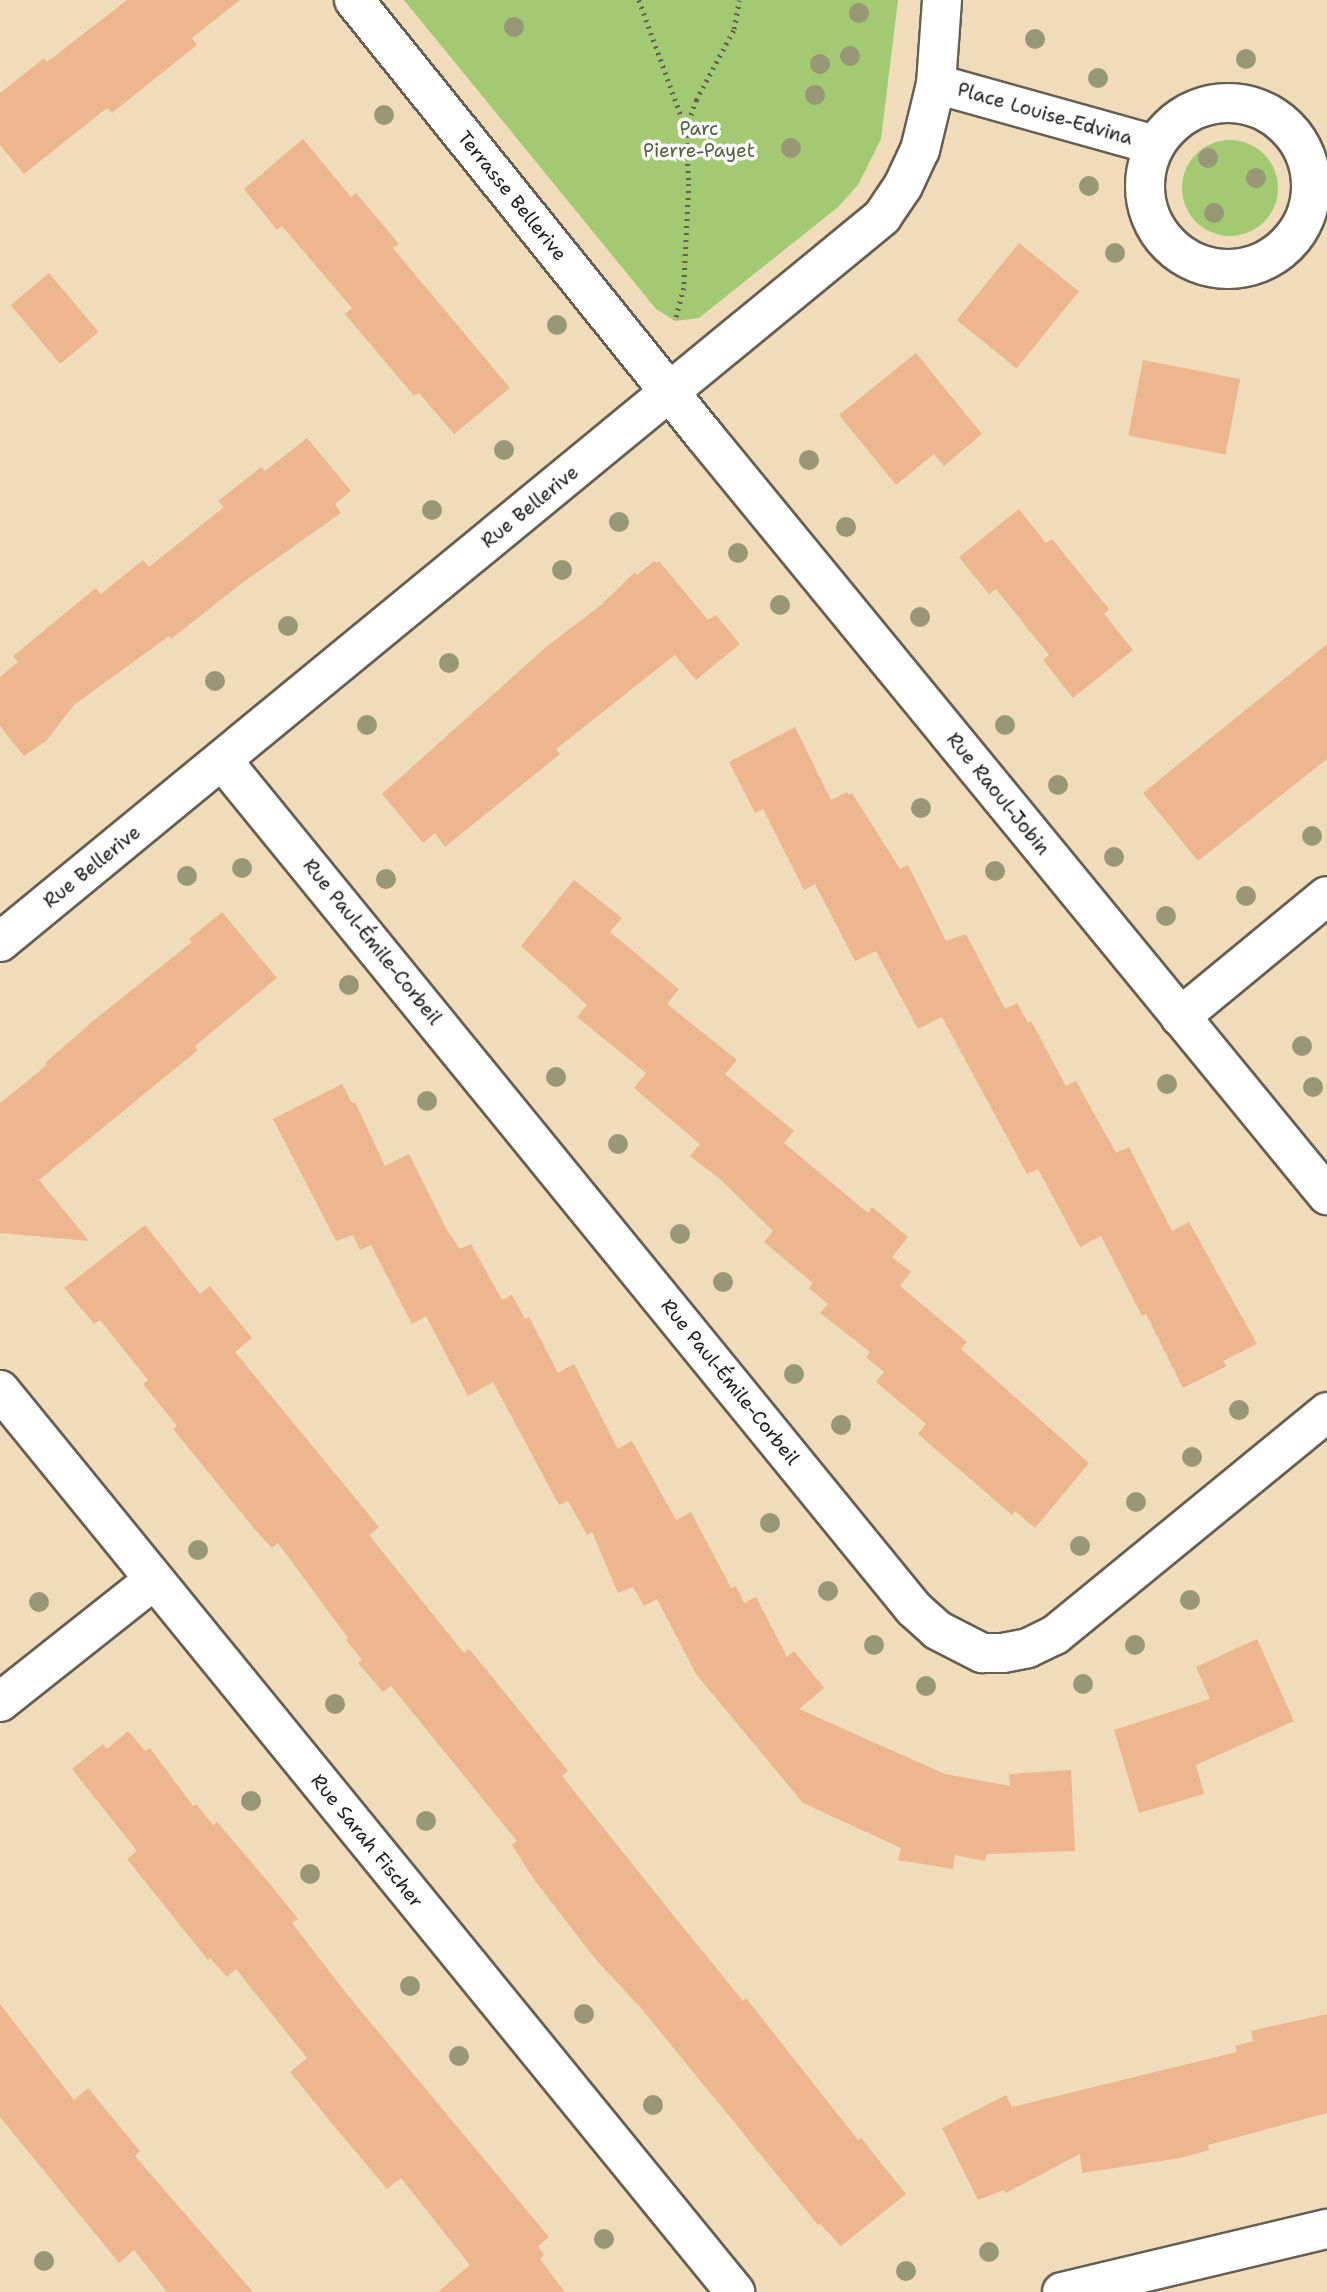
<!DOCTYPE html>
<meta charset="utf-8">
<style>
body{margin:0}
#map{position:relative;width:1327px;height:2292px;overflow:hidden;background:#f0dcba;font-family:"Shantell Sans",sans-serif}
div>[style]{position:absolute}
.green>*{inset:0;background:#a4c973}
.round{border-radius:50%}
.building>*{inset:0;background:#eeb68e;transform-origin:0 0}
.path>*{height:4.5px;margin-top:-2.25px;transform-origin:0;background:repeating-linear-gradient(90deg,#665f53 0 2px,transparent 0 7px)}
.roads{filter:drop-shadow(2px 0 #665f53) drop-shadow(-2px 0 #665f53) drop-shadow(0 2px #665f53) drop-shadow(0 -2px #665f53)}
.minor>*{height:38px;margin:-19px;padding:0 19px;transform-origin:19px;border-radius:19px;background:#fff}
.minor>.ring{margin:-19px;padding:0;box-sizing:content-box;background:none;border:38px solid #fff;border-radius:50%}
.trees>*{width:20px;height:20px;margin:-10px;border-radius:50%;background:#999876}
span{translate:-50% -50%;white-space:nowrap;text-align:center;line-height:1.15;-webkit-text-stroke:7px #fff;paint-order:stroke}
.street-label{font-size:19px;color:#1c1c1c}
.park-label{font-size:19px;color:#52613f}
</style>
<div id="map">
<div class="green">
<i style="clip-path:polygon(404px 0,898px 0,881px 139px,858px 185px,838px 207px,699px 318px,675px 321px,656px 309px)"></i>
<i class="round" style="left:1182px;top:140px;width:96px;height:96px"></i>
</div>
<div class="building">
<i style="clip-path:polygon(127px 0,240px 0,192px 38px,197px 45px,112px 113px,107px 108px,24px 174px,0 145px,0 93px,44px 58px,47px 62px)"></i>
<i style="clip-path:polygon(303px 139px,351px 197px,356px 193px,379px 220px,399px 244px,393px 248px,510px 388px,454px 434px,419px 393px,414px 396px,345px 314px,352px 308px,282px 226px,277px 230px,244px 189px)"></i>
<i style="left:1019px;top:243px;width:77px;height:99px;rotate:39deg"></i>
<i style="left:49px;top:273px;width:77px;height:50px;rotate:50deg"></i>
<i style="clip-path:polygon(916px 353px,982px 434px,944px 466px,934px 454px,896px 485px,839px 415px)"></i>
<i style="left:1143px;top:360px;width:99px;height:77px;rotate:11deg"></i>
<i style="clip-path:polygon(307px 438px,351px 491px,335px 504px,341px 513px,242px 583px,171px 639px,169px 636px,74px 705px,46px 741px,24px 756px,0 726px,0 677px,18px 662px,13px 656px,96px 588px,101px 594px,143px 560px,149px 567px,224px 507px,218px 501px,261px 467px,265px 471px)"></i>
<i style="clip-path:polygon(1019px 509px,1046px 543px,1052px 539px,1109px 609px,1104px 614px,1133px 650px,1073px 698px,1043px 660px,1049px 655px,996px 589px,989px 594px,959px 557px)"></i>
<i style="clip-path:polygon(654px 561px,657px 563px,659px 561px,708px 620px,716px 615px,740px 644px,696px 680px,675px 655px,556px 749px,560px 754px,445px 847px,435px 833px,423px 843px,382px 794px,546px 647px,601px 605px,635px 572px,637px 575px)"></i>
<i style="clip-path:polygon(1327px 644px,1327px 759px,1198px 861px,1143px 793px)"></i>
<i style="clip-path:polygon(795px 727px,831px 800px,847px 792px,849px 795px,852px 793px,900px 869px,908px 865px,946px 941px,966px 934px,1005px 1009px,1017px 1003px,1028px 1023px,1031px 1021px,1066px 1086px,1076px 1081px,1116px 1153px,1129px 1147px,1172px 1231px,1189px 1222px,1257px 1344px,1223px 1361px,1227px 1366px,1183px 1388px,1146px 1314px,1142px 1316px,1101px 1236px,1080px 1247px,1038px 1169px,1027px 1174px,942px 1017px,918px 1029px,876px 951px,855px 961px,815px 884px,804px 890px,763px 809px,755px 813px,729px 762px)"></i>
<i style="clip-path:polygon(574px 880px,622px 918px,610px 932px,679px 989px,667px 1004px,737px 1060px,725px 1074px,794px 1131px,784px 1143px,868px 1213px,872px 1207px,908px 1237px,892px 1257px,911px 1272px,900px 1286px,967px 1342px,961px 1349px,1089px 1463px,1035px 1528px,1015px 1511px,1012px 1515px,918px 1434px,926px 1424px,876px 1382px,884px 1372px,866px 1357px,870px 1352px,820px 1313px,828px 1304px,809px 1288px,813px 1283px,764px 1242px,773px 1231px,721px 1180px,690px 1156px,700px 1144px,634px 1088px,646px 1073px,577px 1017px,587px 1005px,521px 946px)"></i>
<i style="clip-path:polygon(222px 912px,277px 978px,195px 1046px,198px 1050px,39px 1180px,89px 1241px,0 1233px,0 1103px,47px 1065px,45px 1063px,93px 1021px,192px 942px,189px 939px)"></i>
<i style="clip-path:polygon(342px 1084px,352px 1103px,355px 1102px,385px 1166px,409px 1154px,447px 1230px,460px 1249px,471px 1244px,502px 1300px,512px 1295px,525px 1319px,529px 1317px,558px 1373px,574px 1364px,618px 1449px,632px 1441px,676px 1520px,691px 1512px,731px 1588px,736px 1586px,744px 1603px,756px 1597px,787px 1657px,794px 1651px,824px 1688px,799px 1709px,945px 1774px,1010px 1786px,1009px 1774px,1071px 1770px,1075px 1851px,987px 1854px,985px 1861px,955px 1855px,953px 1869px,898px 1860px,901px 1848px,803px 1803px,696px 1674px,657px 1599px,644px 1606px,633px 1587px,618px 1593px,592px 1532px,587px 1535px,568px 1501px,559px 1505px,493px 1382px,468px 1396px,426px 1316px,412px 1324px,371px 1245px,360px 1250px,353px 1235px,336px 1241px,273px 1119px)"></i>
<i style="clip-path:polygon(145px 1225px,200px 1294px,210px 1286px,252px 1338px,235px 1352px,379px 1527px,369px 1535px,464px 1653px,469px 1649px,493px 1678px,568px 1771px,562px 1776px,674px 1916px,743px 2001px,746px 1998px,858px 2140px,861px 2138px,906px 2194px,841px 2246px,820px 2224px,818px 2225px,640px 2007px,597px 1961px,535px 1881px,512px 1845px,517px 1841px,391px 1686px,383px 1692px,358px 1663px,362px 1660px,346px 1640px,348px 1638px,278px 1543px,272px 1548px,257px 1532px,173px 1429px,177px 1426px,143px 1384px,148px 1380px,100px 1320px,94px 1324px,64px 1288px)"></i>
<i style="clip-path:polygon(1257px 1639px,1294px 1721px,1196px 1765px,1204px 1794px,1139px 1813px,1114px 1730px,1210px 1699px,1196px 1667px)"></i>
<i style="clip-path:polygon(128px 1731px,145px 1751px,150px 1748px,193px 1806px,196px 1804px,213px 1825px,217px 1822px,270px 1884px,298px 1919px,292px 1923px,346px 1993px,549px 2237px,538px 2246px,544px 2255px,540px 2259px,565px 2292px,438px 2292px,470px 2265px,401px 2178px,387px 2189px,329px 2120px,290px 2072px,307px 2058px,236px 1969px,227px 1977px,210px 1958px,208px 1960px,127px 1859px,137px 1851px,72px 1769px,103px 1744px,107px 1749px)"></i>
<i style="clip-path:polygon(0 2004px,74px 2100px,88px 2088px,140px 2151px,135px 2156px,253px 2292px,167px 2292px,134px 2250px,119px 2263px,0 2117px)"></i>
<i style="clip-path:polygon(1327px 2014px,1327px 2113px,1208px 2145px,1209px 2150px,1180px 2158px,1082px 2173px,1080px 2154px,1006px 2193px,1004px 2190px,978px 2200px,942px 2128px,1006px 2095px,1012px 2107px,1237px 2052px,1235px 2046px,1253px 2041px,1251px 2031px)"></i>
</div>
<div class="path">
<i style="left:639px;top:0;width:137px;rotate:70deg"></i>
<i style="left:686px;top:129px;width:55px;rotate:86.9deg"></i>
<i style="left:689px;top:184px;width:104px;rotate:92.8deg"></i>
<i style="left:684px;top:288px;width:34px;rotate:105deg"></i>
<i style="left:686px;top:128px;width:30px;rotate:-70deg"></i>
<i style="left:696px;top:100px;width:81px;rotate:-61.8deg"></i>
<i style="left:734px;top:29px;width:29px;rotate:-80deg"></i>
</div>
<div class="roads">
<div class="minor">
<i style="left:354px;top:0;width:558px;rotate:51.18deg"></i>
<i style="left:704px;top:435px;width:983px;rotate:50.66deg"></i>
<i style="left:936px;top:84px;width:227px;rotate:15.6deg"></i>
<i class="ring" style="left:1145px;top:103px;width:128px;height:128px"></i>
<i style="left:222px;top:760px;width:1095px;rotate:50.82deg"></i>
<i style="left:914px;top:1609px;width:31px;rotate:42deg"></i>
<i style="left:937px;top:1630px;width:51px;rotate:27.1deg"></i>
<i style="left:982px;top:1653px;width:21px"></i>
<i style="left:1003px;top:1653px;width:25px;rotate:-11deg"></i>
<i style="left:1028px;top:1648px;width:30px;rotate:-26deg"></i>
<i style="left:1055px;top:1635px;width:352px;rotate:-39.3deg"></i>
<i style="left:0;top:942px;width:1142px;rotate:-39.42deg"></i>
<i style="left:882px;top:217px;width:37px;rotate:-56deg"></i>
<i style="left:903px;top:186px;width:40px;rotate:-65deg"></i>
<i style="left:920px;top:150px;width:68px;rotate:-76.4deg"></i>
<i style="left:936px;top:84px;width:84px;rotate:-85.9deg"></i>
<i style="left:1180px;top:1017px;width:190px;rotate:-39.5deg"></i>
<i style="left:0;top:1390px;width:1164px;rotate:50.82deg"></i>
<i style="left:0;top:1702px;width:196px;rotate:-38.4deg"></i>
<i style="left:1062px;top:2292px;width:272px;rotate:-13.4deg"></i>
</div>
</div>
<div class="trees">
<i style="left:859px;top:13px"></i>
<i style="left:514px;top:27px"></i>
<i style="left:1035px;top:39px"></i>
<i style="left:850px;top:56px"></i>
<i style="left:1246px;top:59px"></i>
<i style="left:820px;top:64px"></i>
<i style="left:1098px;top:78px"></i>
<i style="left:815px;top:95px"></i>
<i style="left:384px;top:115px"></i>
<i style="left:791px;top:148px"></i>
<i style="left:1208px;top:158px"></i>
<i style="left:1256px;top:178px"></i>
<i style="left:1089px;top:186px"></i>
<i style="left:1214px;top:213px"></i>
<i style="left:1115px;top:253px"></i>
<i style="left:557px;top:325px"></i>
<i style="left:504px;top:450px"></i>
<i style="left:809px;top:460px"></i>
<i style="left:432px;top:510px"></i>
<i style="left:619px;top:522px"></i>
<i style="left:846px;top:527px"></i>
<i style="left:738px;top:553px"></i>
<i style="left:562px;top:570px"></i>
<i style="left:780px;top:605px"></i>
<i style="left:920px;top:617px"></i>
<i style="left:288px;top:626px"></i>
<i style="left:449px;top:663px"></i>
<i style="left:215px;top:681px"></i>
<i style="left:367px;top:725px"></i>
<i style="left:1005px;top:725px"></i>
<i style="left:1058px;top:785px"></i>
<i style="left:921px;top:808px"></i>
<i style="left:1312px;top:836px"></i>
<i style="left:1114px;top:857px"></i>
<i style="left:242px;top:868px"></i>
<i style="left:995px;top:871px"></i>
<i style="left:187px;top:876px"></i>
<i style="left:386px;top:879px"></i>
<i style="left:1246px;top:896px"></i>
<i style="left:1166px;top:916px"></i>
<i style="left:349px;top:985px"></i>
<i style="left:1302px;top:1046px"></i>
<i style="left:556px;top:1077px"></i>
<i style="left:1167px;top:1084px"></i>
<i style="left:1313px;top:1087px"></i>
<i style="left:427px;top:1101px"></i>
<i style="left:618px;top:1144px"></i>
<i style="left:680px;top:1234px"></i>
<i style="left:723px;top:1282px"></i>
<i style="left:794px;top:1374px"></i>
<i style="left:1239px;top:1410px"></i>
<i style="left:841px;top:1425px"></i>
<i style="left:1192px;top:1457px"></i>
<i style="left:1136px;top:1502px"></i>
<i style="left:770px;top:1523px"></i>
<i style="left:1080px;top:1546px"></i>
<i style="left:198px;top:1550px"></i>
<i style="left:828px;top:1591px"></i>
<i style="left:1190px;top:1600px"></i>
<i style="left:39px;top:1602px"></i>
<i style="left:874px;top:1645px"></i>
<i style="left:1135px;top:1645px"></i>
<i style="left:1083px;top:1684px"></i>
<i style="left:926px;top:1686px"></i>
<i style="left:335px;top:1704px"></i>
<i style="left:251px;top:1801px"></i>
<i style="left:426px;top:1821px"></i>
<i style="left:310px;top:1874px"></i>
<i style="left:410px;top:1986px"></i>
<i style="left:584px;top:2014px"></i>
<i style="left:459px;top:2056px"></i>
<i style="left:653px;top:2105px"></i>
<i style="left:604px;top:2239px"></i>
<i style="left:989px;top:2252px"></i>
<i style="left:44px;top:2261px"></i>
<i style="left:906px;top:2271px"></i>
</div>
<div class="street-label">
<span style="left:1045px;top:114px;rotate:16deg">Place Louise-Edvina</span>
<span style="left:512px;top:196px;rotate:51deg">Terrasse Bellerive</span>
<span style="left:530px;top:507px;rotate:-39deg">Rue Bellerive</span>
<span style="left:998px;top:794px;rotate:51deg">Rue Raoul-Jobin</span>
<span style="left:92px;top:867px;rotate:-39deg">Rue Bellerive</span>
<span style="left:372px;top:942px;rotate:51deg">Rue Paul-Émile-Corbeil</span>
<span style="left:730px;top:1382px;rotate:51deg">Rue Paul-Émile-Corbeil</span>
<span style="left:367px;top:1841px;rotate:51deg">Rue Sarah Fischer</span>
</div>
<div class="park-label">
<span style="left:699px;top:140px">Parc<br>Pierre-Payet</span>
</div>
</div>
